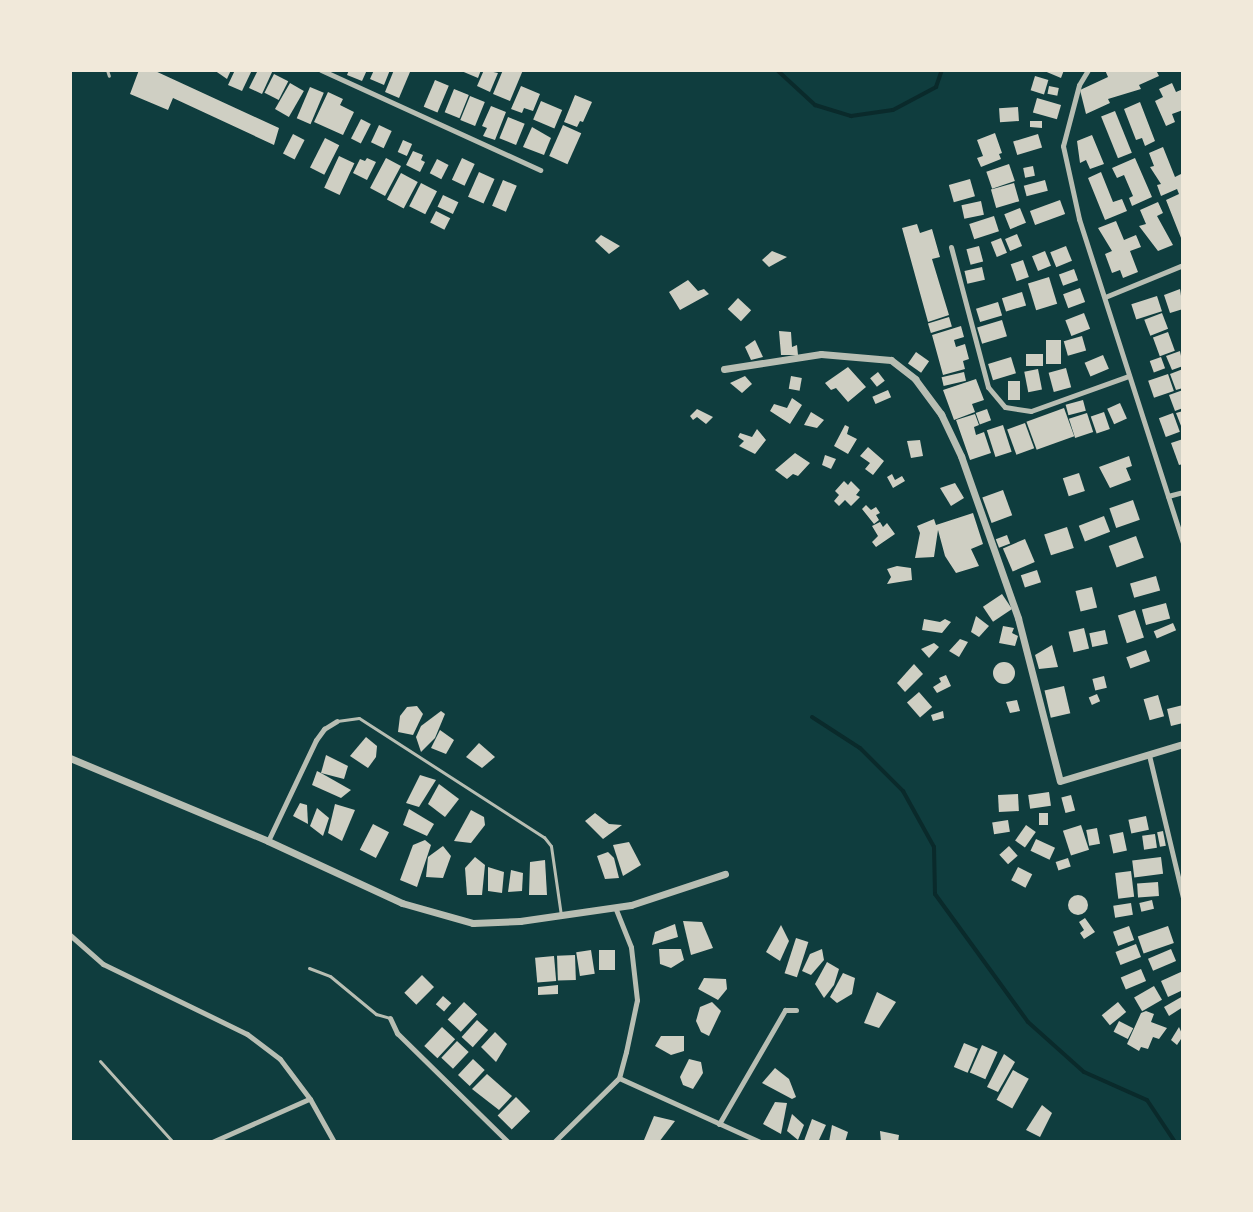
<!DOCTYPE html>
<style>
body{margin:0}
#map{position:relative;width:1253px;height:1212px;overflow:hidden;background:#0f3d3e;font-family:"Archivo Narrow",sans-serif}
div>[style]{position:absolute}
.stream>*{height:4px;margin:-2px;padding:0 2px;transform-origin:2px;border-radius:2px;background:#0a2a2b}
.building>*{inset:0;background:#cfcfc3;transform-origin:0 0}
.round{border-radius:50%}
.service>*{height:3px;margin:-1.5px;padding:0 1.5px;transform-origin:1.5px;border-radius:1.5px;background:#b8beb3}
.minor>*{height:5px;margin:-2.5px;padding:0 2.5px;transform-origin:2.5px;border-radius:2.5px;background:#b8beb3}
.tertiary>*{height:7px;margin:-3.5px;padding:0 3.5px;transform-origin:3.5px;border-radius:3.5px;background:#b8beb3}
span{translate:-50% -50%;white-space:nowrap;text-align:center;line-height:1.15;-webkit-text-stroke:8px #f1e9da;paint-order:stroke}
.frame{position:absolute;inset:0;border:72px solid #f1e9da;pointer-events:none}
</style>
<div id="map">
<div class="stream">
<i style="left:777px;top:70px;width:52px;rotate:42.6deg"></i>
<i style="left:815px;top:105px;width:38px;rotate:17deg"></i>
<i style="left:851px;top:116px;width:42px;rotate:-8.1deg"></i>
<i style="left:893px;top:110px;width:49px;rotate:-28.1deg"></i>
<i style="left:936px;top:87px;width:18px;rotate:-71deg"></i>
<i style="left:812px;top:717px;width:57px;rotate:32.9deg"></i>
<i style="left:860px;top:748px;width:61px;rotate:45deg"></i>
<i style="left:903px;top:791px;width:64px;rotate:61deg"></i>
<i style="left:934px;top:847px;width:47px;rotate:88.8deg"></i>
<i style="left:935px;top:894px;width:158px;rotate:54deg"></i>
<i style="left:1028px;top:1022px;width:75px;rotate:41.8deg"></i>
<i style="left:1084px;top:1072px;width:69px;rotate:24deg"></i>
<i style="left:1147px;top:1100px;width:50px;rotate:56.3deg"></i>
</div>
<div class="building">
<i style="clip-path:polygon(139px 70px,153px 70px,279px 128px,274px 145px,173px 98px,168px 110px,130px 94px)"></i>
<i style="clip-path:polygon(214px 70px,231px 70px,227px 79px)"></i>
<i style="clip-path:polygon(235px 70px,252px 70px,242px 91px,228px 85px)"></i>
<i style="clip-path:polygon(258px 70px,273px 70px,262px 94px,249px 88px)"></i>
<i style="clip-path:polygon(349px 70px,367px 70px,362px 81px,347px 75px)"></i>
<i style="clip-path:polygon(374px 70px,390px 70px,384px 85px,370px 79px)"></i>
<i style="clip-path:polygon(394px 70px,410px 72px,399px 98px,385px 92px)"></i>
<i style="clip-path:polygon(459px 70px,481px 70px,478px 78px)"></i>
<i style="clip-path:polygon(484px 70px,498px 73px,490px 92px,477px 86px)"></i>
<i style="clip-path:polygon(503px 70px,523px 70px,510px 101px,493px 94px)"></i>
<i style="clip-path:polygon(1042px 70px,1064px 70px,1061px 78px)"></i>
<i style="clip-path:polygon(1105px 70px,1156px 70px,1159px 76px,1139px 85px,1141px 89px,1108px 99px,1110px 103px,1086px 114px,1080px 90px,1108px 77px)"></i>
<i style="left:274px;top:74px;width:16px;height:21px;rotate:27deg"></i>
<i style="left:1035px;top:76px;width:14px;height:15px;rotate:17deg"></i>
<i style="left:435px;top:80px;width:15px;height:29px;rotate:23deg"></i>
<i style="left:290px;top:83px;width:16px;height:30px;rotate:30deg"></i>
<i style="clip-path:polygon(1172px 83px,1176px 92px,1183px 89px,1183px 110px,1172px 114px,1175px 122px,1166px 126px,1155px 101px,1163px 97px,1159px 89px)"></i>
<i style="clip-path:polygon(521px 86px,540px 94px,533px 111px,524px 108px,522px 113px,511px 109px)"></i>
<i style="left:1049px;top:86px;width:10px;height:8px;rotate:11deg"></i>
<i style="left:310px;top:87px;width:15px;height:34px;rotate:23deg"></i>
<i style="left:454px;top:89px;width:16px;height:25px;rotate:22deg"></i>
<i style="clip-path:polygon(328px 92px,343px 99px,340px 105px,354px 112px,343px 135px,314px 122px)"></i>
<i style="clip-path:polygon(575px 95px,592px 102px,583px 122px,580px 121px,577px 127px,564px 122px)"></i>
<i style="left:470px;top:96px;width:16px;height:26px;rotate:22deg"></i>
<i style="left:1037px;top:98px;width:25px;height:15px;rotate:16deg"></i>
<i style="left:541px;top:101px;width:23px;height:20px;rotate:23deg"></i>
<i style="clip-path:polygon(1140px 102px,1155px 141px,1145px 146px,1142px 138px,1136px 140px,1124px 109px)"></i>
<i style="clip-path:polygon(491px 106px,506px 112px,495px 140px,483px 136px,487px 128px,482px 126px)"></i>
<i style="left:1018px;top:107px;width:14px;height:19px;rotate:86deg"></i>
<i style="left:1115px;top:111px;width:45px;height:15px;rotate:68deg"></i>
<i style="left:508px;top:117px;width:18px;height:23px;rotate:22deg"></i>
<i style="left:361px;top:119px;width:11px;height:22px;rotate:27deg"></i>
<i style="clip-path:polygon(1030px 121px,1042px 121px,1042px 128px,1030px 127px)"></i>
<i style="left:379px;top:125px;width:14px;height:19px;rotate:25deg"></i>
<i style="left:563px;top:125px;width:20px;height:34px;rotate:24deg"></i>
<i style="clip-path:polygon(532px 127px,551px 138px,544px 155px,523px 147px)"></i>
<i style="clip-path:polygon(995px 133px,1002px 153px,999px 154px,1001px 159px,981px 167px,977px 158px,983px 156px,977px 140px)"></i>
<i style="left:293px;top:134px;width:13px;height:22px;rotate:27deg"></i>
<i style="left:1038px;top:134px;width:14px;height:26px;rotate:73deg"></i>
<i style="clip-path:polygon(1092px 135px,1104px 164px,1090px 169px,1086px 160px,1080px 163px,1077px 141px)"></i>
<i style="left:325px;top:138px;width:16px;height:33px;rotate:27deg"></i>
<i style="left:403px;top:140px;width:10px;height:13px;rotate:24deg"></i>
<i style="clip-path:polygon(1163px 147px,1175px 177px,1183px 173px,1183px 243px,1166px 200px,1179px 194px,1177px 189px,1161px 196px,1157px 185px,1161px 184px,1150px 167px,1154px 166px,1149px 153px)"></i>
<i style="clip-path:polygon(413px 151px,423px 155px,421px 160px,425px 162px,420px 172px,406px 165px)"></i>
<i style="left:339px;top:156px;width:17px;height:35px;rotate:25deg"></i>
<i style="clip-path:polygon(367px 158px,376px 162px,367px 180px,353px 173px,360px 159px,365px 161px)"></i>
<i style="left:386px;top:158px;width:17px;height:34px;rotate:28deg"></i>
<i style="left:462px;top:158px;width:14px;height:24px;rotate:25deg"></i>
<i style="clip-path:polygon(1135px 158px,1152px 197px,1132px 206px,1129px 198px,1133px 196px,1124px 175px,1117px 178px,1112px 168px)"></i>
<i style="left:437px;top:159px;width:13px;height:16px;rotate:27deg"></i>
<i style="left:1009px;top:164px;width:18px;height:24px;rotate:71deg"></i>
<i style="left:1033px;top:166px;width:10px;height:10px;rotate:79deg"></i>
<i style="left:479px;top:172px;width:17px;height:27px;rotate:24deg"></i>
<i style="clip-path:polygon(1101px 172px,1113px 202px,1122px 199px,1127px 211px,1105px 220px,1088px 178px)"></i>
<i style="left:401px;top:173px;width:19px;height:30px;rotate:28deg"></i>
<i style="left:970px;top:179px;width:18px;height:22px;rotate:74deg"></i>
<i style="left:503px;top:180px;width:15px;height:28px;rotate:23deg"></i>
<i style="left:1045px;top:180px;width:11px;height:22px;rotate:75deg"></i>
<i style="left:421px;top:183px;width:18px;height:26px;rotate:27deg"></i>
<i style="left:1014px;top:183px;width:19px;height:24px;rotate:74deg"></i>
<i style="left:443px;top:195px;width:17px;height:13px;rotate:25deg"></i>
<i style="left:1060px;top:200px;width:15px;height:32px;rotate:70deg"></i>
<i style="left:981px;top:201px;width:14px;height:20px;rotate:78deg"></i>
<i style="clip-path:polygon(1158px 202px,1163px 213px,1157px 216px,1173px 245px,1158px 251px,1139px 226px,1146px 224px,1140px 210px)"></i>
<i style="left:1020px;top:208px;width:16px;height:17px;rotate:68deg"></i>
<i style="left:436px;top:211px;width:16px;height:13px;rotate:27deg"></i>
<i style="left:994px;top:216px;width:16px;height:26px;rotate:72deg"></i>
<i style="clip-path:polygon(1116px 221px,1124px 240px,1136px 235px,1141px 247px,1130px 251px,1138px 272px,1123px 278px,1120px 270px,1112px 273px,1105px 254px,1112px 251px,1098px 228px)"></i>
<i style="clip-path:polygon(917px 224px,920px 233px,932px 229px,940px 257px,932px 259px,949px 315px,928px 322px,902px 228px)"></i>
<i style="left:1017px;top:234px;width:13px;height:13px;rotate:67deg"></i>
<i style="clip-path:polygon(601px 235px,620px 246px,609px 254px,595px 241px)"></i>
<i style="left:1001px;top:238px;width:16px;height:11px;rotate:68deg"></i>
<i style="left:979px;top:246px;width:16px;height:13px;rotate:75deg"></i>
<i style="left:1066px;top:246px;width:16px;height:17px;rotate:68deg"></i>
<i style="clip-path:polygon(772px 251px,787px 257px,769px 267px,762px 260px)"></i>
<i style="left:1045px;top:251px;width:16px;height:14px;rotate:68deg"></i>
<i style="left:1023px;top:260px;width:18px;height:13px;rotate:71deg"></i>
<i style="left:982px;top:267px;width:13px;height:18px;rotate:77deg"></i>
<i style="left:1074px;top:269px;width:12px;height:16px;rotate:70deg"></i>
<i style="left:1049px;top:277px;width:28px;height:22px;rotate:73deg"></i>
<i style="clip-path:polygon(688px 280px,698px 291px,704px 289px,709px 294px,680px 310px,669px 292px)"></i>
<i style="left:1080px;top:288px;width:15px;height:18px;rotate:70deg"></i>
<i style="clip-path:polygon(1180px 289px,1183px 309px,1170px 313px,1164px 295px)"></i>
<i style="left:1022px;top:292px;width:14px;height:21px;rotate:73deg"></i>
<i style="left:1157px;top:296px;width:16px;height:27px;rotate:72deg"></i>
<i style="left:738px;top:298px;width:18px;height:15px;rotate:43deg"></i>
<i style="left:998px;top:302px;width:14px;height:23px;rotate:73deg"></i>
<i style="left:1084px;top:313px;width:17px;height:20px;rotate:69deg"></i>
<i style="left:1162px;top:313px;width:17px;height:19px;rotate:69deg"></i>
<i style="left:949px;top:317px;width:10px;height:22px;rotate:73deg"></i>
<i style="left:1002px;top:320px;width:17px;height:26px;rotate:73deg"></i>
<i style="clip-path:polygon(961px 326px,964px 337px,954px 340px,956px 347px,965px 344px,969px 359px,963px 361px,965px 369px,943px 375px,932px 335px)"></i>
<i style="clip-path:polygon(779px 331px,791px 332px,792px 347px,797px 345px,798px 355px,781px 355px)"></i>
<i style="left:1168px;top:332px;width:20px;height:16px;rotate:70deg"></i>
<i style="left:1082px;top:336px;width:15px;height:19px;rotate:74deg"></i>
<i style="clip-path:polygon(755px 340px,763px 357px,751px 360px,745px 347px)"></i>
<i style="left:1046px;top:340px;width:15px;height:24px"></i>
<i style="clip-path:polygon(1180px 351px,1183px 366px,1172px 370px,1166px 356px)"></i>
<i style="left:916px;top:352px;width:16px;height:14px;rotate:35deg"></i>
<i style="left:1026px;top:354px;width:17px;height:12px"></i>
<i style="left:1103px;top:355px;width:15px;height:20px;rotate:67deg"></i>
<i style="left:1011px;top:357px;width:17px;height:24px;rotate:73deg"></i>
<i style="left:1161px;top:357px;width:12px;height:12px;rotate:70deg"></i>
<i style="clip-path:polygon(848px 367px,866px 387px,848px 402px,836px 388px,831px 390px,825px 383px)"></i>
<i style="left:1066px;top:368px;width:20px;height:18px;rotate:75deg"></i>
<i style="left:1038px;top:369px;width:21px;height:14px;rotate:79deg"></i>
<i style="clip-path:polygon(1183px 369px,1183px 388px,1176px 390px,1170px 374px)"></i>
<i style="left:878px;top:372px;width:11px;height:10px;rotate:52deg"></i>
<i style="left:964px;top:372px;width:9px;height:23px;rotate:77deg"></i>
<i style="left:1168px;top:374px;width:18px;height:21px;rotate:71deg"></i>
<i style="clip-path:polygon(745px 376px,752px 384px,742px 393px,730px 383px)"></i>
<i style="left:791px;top:376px;width:11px;height:13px;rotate:10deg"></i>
<i style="clip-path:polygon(976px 379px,984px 400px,972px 404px,975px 412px,954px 420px,943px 390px)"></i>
<i style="left:1008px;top:381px;width:12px;height:19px"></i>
<i style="left:888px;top:390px;width:8px;height:17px;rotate:67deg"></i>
<i style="clip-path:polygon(1183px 390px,1183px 408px,1175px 411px,1169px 395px)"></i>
<i style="clip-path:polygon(792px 398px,802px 405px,790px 424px,770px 411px,774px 404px,787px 408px)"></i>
<i style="left:1083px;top:400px;width:11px;height:18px;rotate:75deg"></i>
<i style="left:1120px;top:403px;width:17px;height:14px;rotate:66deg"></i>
<i style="left:1064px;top:408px;width:30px;height:40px;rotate:70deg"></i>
<i style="clip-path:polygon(697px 409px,713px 417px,706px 424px,697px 417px,693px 420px,690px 416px)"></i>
<i style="left:987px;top:409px;width:12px;height:12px;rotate:70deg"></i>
<i style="clip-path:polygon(1183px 411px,1183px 431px,1176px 413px)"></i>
<i style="clip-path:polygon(811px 412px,824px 420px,817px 428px,804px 425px)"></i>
<i style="left:1104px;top:412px;width:18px;height:14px;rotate:71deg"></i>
<i style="left:1087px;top:413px;width:20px;height:19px;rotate:72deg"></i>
<i style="left:1173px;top:413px;width:20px;height:15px;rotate:70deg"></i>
<i style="clip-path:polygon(975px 414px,979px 425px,974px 427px,976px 435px,984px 432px,991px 453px,970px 460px,956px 420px)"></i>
<i style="left:1025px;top:423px;width:27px;height:19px;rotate:70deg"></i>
<i style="clip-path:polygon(845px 425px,849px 427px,847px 434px,857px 439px,848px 454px,834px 446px)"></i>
<i style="left:1003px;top:425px;width:28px;height:17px;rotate:72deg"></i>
<i style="clip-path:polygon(757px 429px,766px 440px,755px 454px,739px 446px,744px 441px,738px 437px,740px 433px,752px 437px)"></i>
<i style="clip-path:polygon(1183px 439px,1183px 464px,1179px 465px,1171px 443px)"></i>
<i style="clip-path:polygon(920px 440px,923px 456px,911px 458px,907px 441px)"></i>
<i style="clip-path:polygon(868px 447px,884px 461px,873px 475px,865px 469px,870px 463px,860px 456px)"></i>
<i style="clip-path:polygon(795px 453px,810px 463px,798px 476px,793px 474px,787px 479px,775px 470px)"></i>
<i style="clip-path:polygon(825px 455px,836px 459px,831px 469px,822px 465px)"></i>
<i style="clip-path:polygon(1129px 456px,1132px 466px,1126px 468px,1131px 480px,1110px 488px,1099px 467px)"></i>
<i style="left:1079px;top:473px;width:19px;height:17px;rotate:72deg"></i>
<i style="clip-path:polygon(892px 474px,895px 480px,902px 476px,905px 481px,893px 488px,887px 477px)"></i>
<i style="clip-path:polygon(844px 481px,848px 485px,851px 481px,860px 490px,856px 495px,860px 497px,851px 506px,845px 500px,839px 506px,834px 501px,839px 495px,835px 491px)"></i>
<i style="clip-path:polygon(955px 483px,964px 498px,951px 506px,940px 488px)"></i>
<i style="left:1003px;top:490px;width:27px;height:22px;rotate:70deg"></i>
<i style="left:1133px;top:500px;width:21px;height:25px;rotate:71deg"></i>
<i style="clip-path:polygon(866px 505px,871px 510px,876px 507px,880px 513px,876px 515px,879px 520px,874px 524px,862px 509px)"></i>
<i style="clip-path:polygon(973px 513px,983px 544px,971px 549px,979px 566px,956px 573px,945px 556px,938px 530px,934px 557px,915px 558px,920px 533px,917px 526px,934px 519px,936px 525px)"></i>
<i style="left:1104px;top:516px;width:17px;height:27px;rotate:69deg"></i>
<i style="clip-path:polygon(880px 522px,883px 527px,887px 523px,895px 534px,876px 547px,872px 542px,878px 536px,872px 526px)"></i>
<i style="left:1067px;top:527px;width:22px;height:24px;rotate:72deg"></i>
<i style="left:1007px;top:535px;width:9px;height:12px;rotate:69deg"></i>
<i style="left:1136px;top:536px;width:23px;height:29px;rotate:70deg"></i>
<i style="left:1025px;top:539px;width:25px;height:24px;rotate:67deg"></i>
<i style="clip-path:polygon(897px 566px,911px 568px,912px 580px,887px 584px,891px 577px,887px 569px)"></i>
<i style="left:1037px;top:570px;width:13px;height:17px;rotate:72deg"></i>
<i style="left:1156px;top:576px;width:15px;height:27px;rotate:74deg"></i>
<i style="left:1092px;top:587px;width:21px;height:17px;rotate:76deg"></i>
<i style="left:1002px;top:594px;width:18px;height:23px;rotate:56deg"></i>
<i style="left:1166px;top:603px;width:16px;height:25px;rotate:75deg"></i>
<i style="left:1135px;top:610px;width:29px;height:18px;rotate:72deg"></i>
<i style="clip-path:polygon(976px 616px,989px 626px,979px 637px,971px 632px)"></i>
<i style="clip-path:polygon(924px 619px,940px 622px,945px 619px,951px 622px,942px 633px,922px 630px)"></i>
<i style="left:1173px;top:623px;width:8px;height:21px;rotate:67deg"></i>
<i style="clip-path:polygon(1003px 626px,1014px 628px,1012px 633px,1018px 636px,1015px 646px,999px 643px)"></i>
<i style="left:1084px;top:628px;width:21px;height:16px;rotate:76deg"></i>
<i style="left:1105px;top:630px;width:14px;height:16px;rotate:78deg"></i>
<i style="clip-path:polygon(960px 639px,968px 642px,959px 657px,949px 651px)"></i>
<i style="clip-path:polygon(934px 643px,939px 647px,929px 658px,921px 649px)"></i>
<i style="clip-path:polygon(1052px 645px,1058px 667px,1039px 669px,1035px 655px)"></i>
<i style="left:1146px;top:650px;width:12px;height:21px;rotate:70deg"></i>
<i class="round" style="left:993px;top:662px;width:22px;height:22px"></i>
<i style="clip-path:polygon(914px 664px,923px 674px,905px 692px,897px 683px)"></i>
<i style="clip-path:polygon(946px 675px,951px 686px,937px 693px,933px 687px,941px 682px,939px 678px)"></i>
<i style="left:1104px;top:676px;width:12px;height:12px;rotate:76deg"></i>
<i style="left:1064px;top:686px;width:28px;height:20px;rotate:77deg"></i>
<i style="left:919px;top:692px;width:20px;height:16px;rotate:49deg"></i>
<i style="left:1097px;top:694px;width:8px;height:9px;rotate:67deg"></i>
<i style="left:1158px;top:695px;width:22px;height:15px;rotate:74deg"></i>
<i style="clip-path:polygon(1017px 700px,1020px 711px,1010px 713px,1006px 702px)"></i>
<i style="clip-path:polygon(1183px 705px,1183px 723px,1171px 726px,1167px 709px)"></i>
<i style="clip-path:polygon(417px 706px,423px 714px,413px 735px,398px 732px,400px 716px,407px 707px)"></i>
<i style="clip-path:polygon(441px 711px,445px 714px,435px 738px,421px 752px,416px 737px,421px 726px)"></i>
<i style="clip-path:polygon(943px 711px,944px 718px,933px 721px,931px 715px)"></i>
<i style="clip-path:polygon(440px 730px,454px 740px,446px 754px,431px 748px)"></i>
<i style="clip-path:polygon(366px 737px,377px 746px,376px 757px,368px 768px,350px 756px)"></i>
<i style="clip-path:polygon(479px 743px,495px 757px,482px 768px,466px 757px)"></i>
<i style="clip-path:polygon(326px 755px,348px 766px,344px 779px,321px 773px)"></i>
<i style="clip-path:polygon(317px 771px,321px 773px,351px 790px,341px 798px,312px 785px)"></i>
<i style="clip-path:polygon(420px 775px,436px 780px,419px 807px,406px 803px)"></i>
<i style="clip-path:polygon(439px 784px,459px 799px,445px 817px,428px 804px)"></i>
<i style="left:1049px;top:792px;width:14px;height:21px;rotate:82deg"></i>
<i style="left:1018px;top:794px;width:17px;height:20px;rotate:87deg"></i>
<i style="left:1071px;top:795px;width:16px;height:10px;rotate:75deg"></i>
<i style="clip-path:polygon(300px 803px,307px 805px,308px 824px,293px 816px)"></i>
<i style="clip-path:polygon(335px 804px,355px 810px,342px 841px,328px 833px)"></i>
<i style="clip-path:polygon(317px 808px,329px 818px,323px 836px,310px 826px)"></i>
<i style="clip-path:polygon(409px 809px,434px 824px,427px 836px,403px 825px)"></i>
<i style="clip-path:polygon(471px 810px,484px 817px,485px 825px,471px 843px,454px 841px)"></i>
<i style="clip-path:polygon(595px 813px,609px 824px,622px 825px,603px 839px,585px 821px)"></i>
<i style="left:1039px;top:813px;width:9px;height:12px"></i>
<i style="left:1146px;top:816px;width:14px;height:18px;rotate:78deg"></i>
<i style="left:1008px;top:820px;width:12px;height:16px;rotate:81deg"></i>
<i style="left:373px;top:824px;width:18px;height:29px;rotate:27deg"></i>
<i style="left:1026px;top:825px;width:12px;height:19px;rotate:35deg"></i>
<i style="left:1081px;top:825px;width:26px;height:19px;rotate:72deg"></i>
<i style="left:1097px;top:828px;width:16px;height:11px;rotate:79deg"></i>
<i style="left:1163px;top:831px;width:15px;height:6px;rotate:79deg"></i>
<i style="left:1123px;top:832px;width:19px;height:14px;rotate:78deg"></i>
<i style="left:1155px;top:834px;width:14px;height:13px;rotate:82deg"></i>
<i style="left:1036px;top:839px;width:21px;height:13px;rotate:25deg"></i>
<i style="clip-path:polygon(425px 840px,431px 845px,417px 887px,400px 880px,413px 845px)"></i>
<i style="clip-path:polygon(629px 842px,641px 865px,623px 876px,613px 845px)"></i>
<i style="clip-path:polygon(443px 846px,451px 856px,443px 878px,426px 877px,428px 857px)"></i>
<i style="left:1009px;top:846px;width:13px;height:13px;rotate:48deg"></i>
<i style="clip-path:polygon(608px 852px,614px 858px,619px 878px,605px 879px,597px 856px)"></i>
<i style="clip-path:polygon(475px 857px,485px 865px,482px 895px,467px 895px,465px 868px)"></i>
<i style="left:1161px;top:857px;width:17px;height:29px;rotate:83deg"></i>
<i style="left:1068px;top:858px;width:9px;height:13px;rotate:72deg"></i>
<i style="clip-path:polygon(545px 860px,547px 895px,529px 895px,530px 862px)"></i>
<i style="clip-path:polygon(488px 867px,504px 872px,502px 893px,488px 891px)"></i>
<i style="left:1018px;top:867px;width:16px;height:15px;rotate:27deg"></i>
<i style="clip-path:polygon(511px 870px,523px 873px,522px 891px,508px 892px)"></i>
<i style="left:1131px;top:871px;width:26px;height:16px;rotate:83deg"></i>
<i style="left:1158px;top:882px;width:14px;height:21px;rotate:86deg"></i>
<i class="round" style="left:1068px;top:895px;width:20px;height:20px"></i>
<i style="left:1152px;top:900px;width:9px;height:13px;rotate:77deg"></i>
<i style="left:1131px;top:903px;width:12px;height:18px;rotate:81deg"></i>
<i style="clip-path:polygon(1085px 918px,1095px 932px,1084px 939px,1080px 933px,1084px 930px,1079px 922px)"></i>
<i style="clip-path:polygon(683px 921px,702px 922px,713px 948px,691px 955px)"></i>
<i style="clip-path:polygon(675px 924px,678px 937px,652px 945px,655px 932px)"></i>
<i style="clip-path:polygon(781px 925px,789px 941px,780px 961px,766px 952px)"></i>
<i style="left:1129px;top:926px;width:15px;height:17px;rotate:70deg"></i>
<i style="left:1168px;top:926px;width:18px;height:32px;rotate:71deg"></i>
<i style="left:796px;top:938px;width:13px;height:37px;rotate:18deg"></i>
<i style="left:1136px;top:944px;width:14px;height:22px;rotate:69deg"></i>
<i style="clip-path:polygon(659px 949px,681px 949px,684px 960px,671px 968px,660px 964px)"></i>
<i style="clip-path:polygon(822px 949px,824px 960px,811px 975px,802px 971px,810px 954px)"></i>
<i style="left:1171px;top:949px;width:13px;height:25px;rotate:67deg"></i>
<i style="left:591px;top:950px;width:24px;height:15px;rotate:81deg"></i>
<i style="left:599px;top:950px;width:16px;height:20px"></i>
<i style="left:575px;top:955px;width:25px;height:18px;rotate:88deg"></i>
<i style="left:554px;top:956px;width:25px;height:19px;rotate:85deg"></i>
<i style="clip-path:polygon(827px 962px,839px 969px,834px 985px,824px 998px,815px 984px)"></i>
<i style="left:1141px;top:969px;width:13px;height:22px;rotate:67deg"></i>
<i style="clip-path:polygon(1183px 971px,1183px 990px,1168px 997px,1161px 981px)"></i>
<i style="clip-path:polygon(843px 973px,855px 978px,852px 994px,837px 1003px,830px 997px)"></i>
<i style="left:422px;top:975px;width:17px;height:25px;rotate:45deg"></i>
<i style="clip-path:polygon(704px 978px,726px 979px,727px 989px,718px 1000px,698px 989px)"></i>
<i style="clip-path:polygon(558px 985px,558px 994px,538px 995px,538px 987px)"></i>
<i style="left:1154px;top:986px;width:16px;height:23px;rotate:60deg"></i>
<i style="clip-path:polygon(877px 992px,896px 1002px,879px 1028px,864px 1023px)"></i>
<i style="left:443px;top:996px;width:11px;height:11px;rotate:41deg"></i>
<i style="clip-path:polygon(1183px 996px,1183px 1007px,1169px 1016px,1164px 1007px)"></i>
<i style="left:464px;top:1002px;width:18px;height:24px;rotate:43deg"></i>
<i style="clip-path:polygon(712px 1002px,721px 1011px,709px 1036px,701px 1032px,696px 1021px,700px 1007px)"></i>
<i style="left:1118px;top:1002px;width:13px;height:21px;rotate:51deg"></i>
<i style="clip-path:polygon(1146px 1011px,1154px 1014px,1151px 1022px,1167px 1028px,1159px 1039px,1153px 1037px,1148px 1049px,1141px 1047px,1139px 1051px,1127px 1044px,1141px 1013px)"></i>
<i style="left:477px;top:1020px;width:15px;height:23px;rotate:42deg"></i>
<i style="left:1119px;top:1021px;width:16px;height:12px;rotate:27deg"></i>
<i style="left:442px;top:1027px;width:18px;height:26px;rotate:43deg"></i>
<i style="clip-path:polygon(1179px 1027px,1183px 1036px,1177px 1045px,1171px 1040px)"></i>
<i style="clip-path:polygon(495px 1032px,507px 1044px,496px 1062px,481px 1047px)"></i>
<i style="clip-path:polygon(661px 1036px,684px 1036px,684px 1051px,671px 1055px,655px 1046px)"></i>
<i style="left:457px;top:1041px;width:16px;height:23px;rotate:43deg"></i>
<i style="left:964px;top:1043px;width:15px;height:26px;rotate:23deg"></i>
<i style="left:982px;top:1045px;width:17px;height:30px;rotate:24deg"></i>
<i style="clip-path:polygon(1004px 1054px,1015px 1062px,998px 1092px,987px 1087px)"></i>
<i style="left:473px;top:1059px;width:16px;height:22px;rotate:43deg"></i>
<i style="clip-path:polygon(689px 1059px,701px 1062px,703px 1073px,693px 1089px,683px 1085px,680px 1077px)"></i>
<i style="clip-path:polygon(775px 1068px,789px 1079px,796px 1097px,792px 1099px,762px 1083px)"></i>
<i style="left:1013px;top:1070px;width:18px;height:34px;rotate:29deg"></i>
<i style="clip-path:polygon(487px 1074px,512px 1096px,499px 1110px,472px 1089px)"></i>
<i style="left:516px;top:1097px;width:20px;height:26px;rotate:45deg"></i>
<i style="clip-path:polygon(775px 1102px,787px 1103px,781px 1134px,763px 1124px)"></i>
<i style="clip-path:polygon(1042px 1105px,1052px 1113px,1040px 1137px,1026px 1130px)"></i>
<i style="clip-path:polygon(792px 1114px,804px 1125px,798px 1140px,787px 1131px)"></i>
<i style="clip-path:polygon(654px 1116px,675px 1121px,659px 1142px,648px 1142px,644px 1140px)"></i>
<i style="clip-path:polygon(812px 1119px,826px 1125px,818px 1142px,804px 1141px)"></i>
<i style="clip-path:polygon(832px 1125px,848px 1132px,845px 1142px,829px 1142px)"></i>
<i style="clip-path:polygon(880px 1131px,899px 1135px,898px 1142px,881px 1142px)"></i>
</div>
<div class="service">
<i style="left:107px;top:70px;width:6px;rotate:72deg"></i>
<i style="left:337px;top:721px;width:22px;rotate:-8deg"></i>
<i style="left:359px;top:718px;width:220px;rotate:32.8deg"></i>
<i style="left:544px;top:837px;width:11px;rotate:52deg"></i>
<i style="left:551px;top:846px;width:70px;rotate:81.8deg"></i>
<i style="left:309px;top:968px;width:22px;rotate:21deg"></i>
<i style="left:330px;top:976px;width:60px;rotate:39.6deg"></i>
<i style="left:376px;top:1014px;width:15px;rotate:16deg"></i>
<i style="left:100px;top:1061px;width:109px;rotate:48deg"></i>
</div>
<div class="minor">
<i style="left:321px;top:70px;width:241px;rotate:24.5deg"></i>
<i style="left:1088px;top:70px;width:17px;rotate:121deg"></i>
<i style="left:1079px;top:85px;width:63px;rotate:104.7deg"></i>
<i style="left:1063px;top:146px;width:75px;rotate:77.6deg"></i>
<i style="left:1079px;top:219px;width:340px;rotate:72.2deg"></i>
<i style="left:951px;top:247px;width:145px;rotate:75.2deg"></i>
<i style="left:988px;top:387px;width:26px;rotate:50deg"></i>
<i style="left:1005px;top:407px;width:26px;rotate:9deg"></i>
<i style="left:1031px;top:411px;width:104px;rotate:-19.7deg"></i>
<i style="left:1105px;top:297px;width:84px;rotate:-22.3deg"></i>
<i style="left:1168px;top:496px;width:16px;rotate:-15deg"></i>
<i style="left:1149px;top:755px;width:147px;rotate:76.6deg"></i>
<i style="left:268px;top:841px;width:112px;rotate:-64.6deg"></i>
<i style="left:316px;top:740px;width:14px;rotate:-54deg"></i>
<i style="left:324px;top:729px;width:15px;rotate:-32deg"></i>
<i style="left:70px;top:935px;width:44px;rotate:41.3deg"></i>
<i style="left:103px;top:964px;width:160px;rotate:25.9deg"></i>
<i style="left:247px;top:1034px;width:41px;rotate:37.1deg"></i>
<i style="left:280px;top:1059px;width:50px;rotate:53.1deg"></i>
<i style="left:310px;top:1099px;width:49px;rotate:60.8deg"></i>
<i style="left:390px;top:1018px;width:17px;rotate:65deg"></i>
<i style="left:397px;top:1033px;width:156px;rotate:44.5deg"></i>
<i style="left:619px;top:1078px;width:155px;rotate:24.4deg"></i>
<i style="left:719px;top:1124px;width:132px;rotate:-59.9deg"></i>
<i style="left:785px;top:1010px;width:11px"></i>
<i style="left:212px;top:1142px;width:106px;rotate:-23.9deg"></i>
<i style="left:554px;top:1142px;width:91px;rotate:-44.6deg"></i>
<i style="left:619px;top:1078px;width:27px;rotate:-75deg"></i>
<i style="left:626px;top:1052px;width:53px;rotate:-78.1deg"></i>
<i style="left:637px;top:1000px;width:53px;rotate:-96.5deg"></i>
<i style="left:631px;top:947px;width:43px;rotate:-111.8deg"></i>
</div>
<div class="tertiary">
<i style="left:724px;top:369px;width:98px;rotate:-8.8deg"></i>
<i style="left:821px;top:354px;width:70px;rotate:4.9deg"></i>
<i style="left:891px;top:360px;width:31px;rotate:38deg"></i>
<i style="left:915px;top:379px;width:44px;rotate:53.4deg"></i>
<i style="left:941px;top:414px;width:47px;rotate:64.5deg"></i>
<i style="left:961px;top:456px;width:172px;rotate:70.6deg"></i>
<i style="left:1018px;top:618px;width:168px;rotate:75.6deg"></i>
<i style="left:1060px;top:781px;width:128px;rotate:-16.7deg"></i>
<i style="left:70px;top:758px;width:215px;rotate:22.7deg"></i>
<i style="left:268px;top:841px;width:148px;rotate:24.8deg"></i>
<i style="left:402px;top:903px;width:74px;rotate:15.7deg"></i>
<i style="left:473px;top:923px;width:47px;rotate:-2.4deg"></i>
<i style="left:520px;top:921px;width:112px;rotate:-8.2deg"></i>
<i style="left:631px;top:905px;width:99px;rotate:-18.3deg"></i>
</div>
<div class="frame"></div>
</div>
